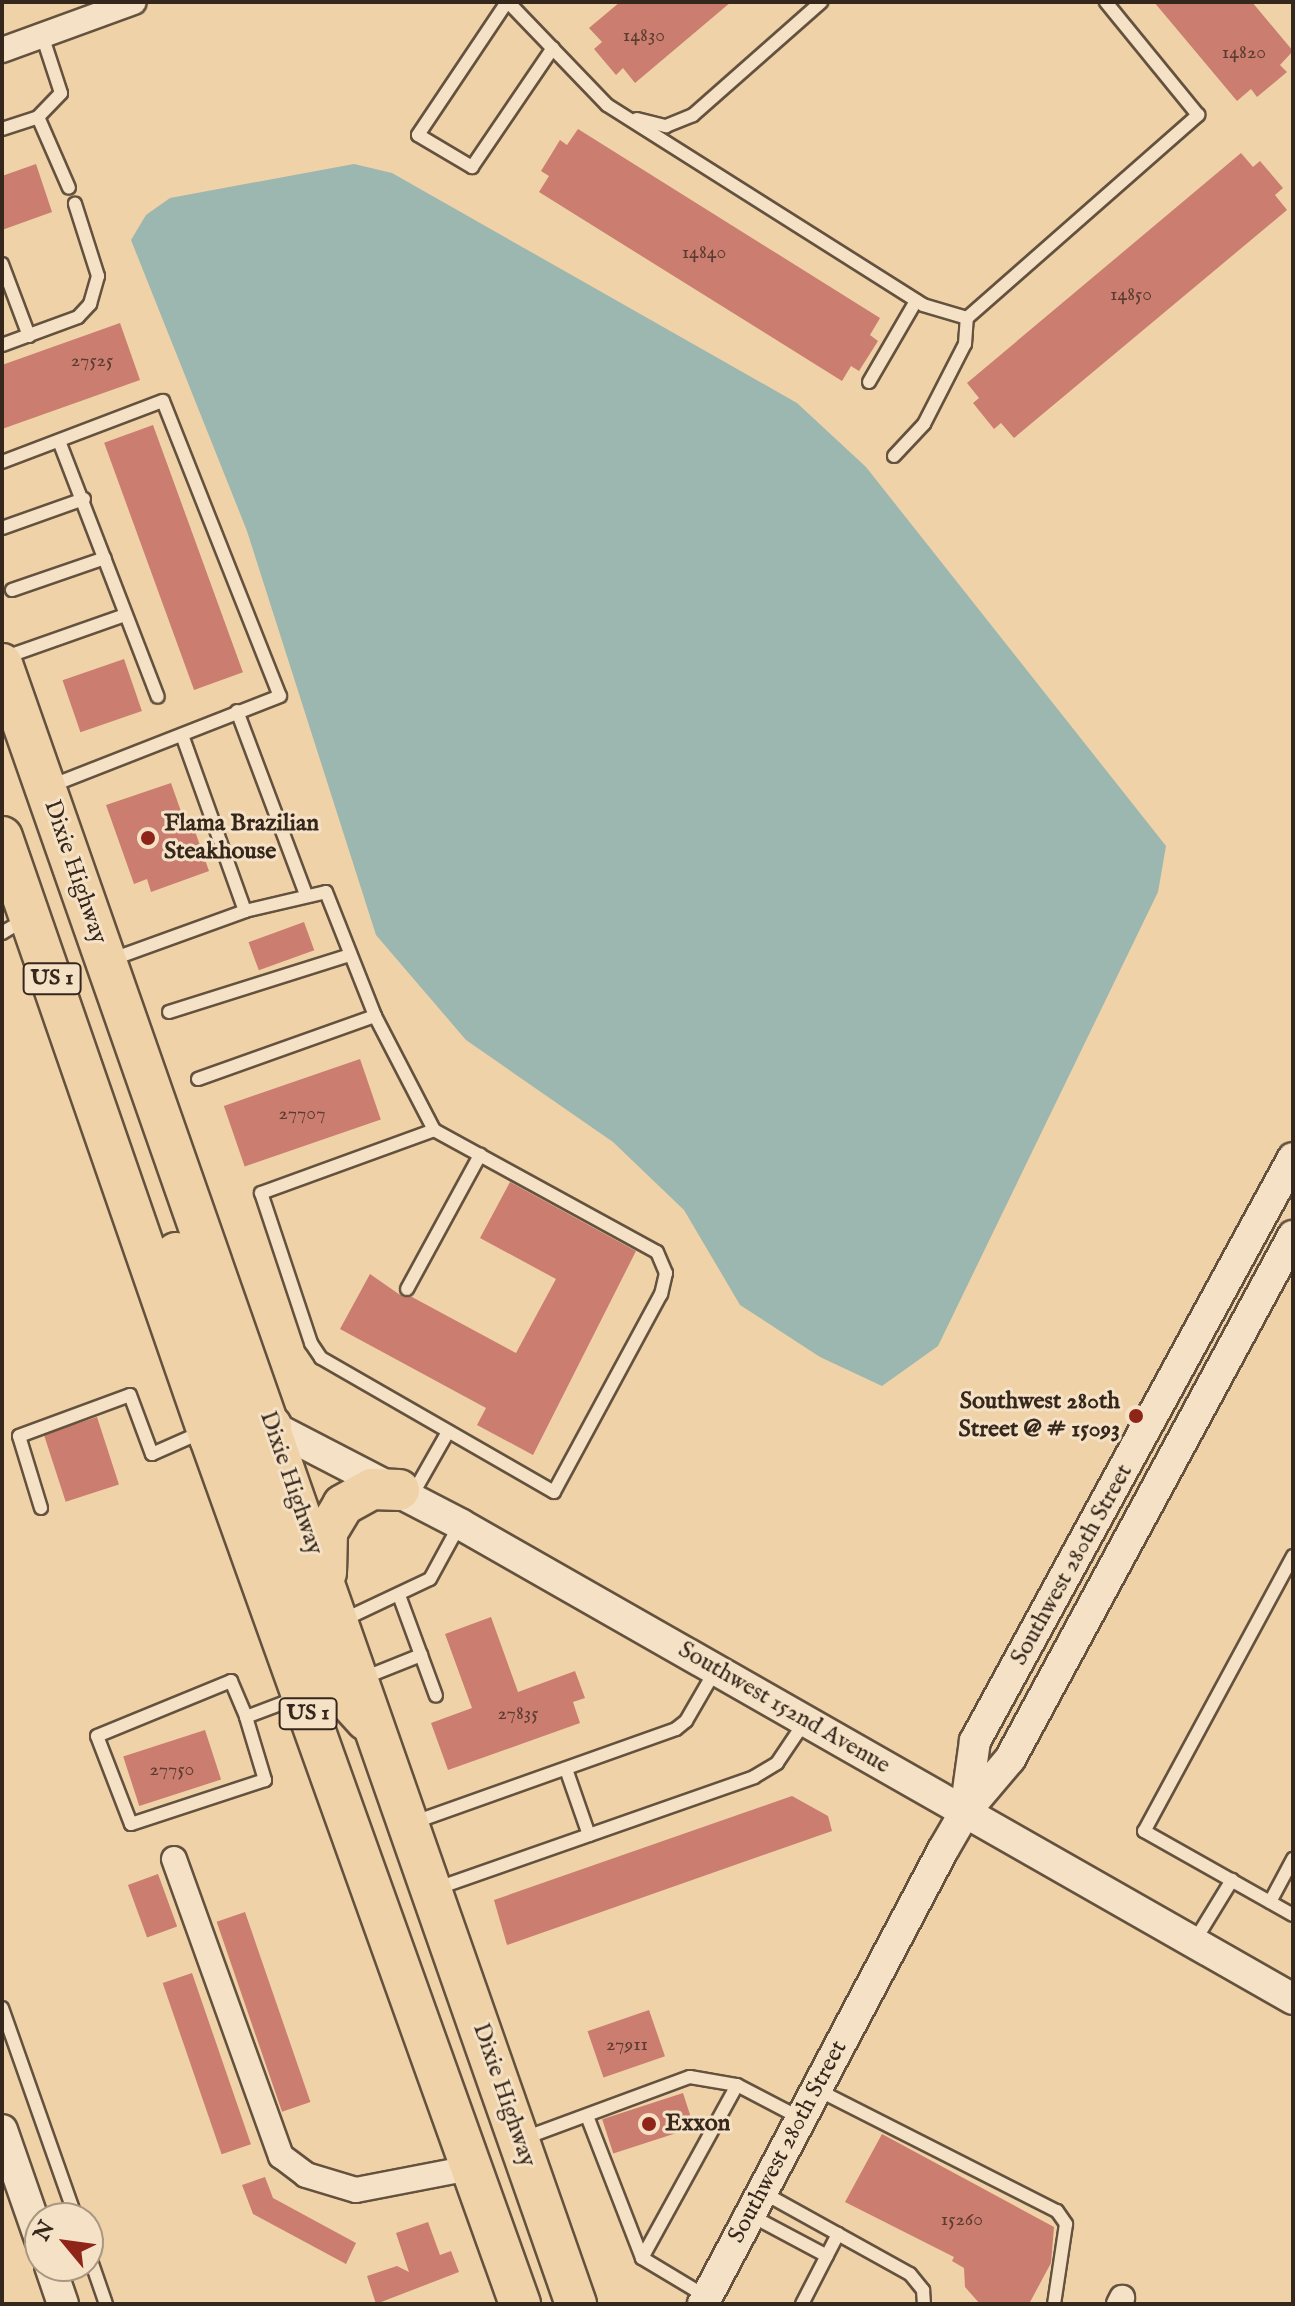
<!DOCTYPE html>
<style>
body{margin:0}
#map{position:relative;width:1295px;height:2306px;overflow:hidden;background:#efd2a7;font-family:"IM FELL English",serif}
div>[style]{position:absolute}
.water>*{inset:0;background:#9cb6b0}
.building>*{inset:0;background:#cb7d70;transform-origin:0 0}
.roads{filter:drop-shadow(2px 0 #64523f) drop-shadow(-2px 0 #64523f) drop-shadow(0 2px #64523f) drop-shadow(0 -2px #64523f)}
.service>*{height:12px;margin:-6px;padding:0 6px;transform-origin:6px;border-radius:6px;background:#f5e2c6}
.minor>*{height:24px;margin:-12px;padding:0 12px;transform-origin:12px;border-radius:12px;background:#f5e2c6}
.tertiary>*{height:30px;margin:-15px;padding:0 15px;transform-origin:15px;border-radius:15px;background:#f5e2c6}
.trunk>*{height:40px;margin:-20px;padding:0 20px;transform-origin:20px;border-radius:20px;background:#efd2a7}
.dots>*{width:22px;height:22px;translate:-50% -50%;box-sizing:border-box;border:4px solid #f5e2c6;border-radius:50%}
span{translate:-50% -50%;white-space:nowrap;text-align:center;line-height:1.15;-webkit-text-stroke:6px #f5e2c6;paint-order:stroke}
.number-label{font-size:20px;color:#5b3c31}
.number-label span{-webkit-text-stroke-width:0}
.shield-label span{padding:2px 6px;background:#f5e2c6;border:2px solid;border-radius:6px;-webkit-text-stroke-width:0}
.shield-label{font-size:22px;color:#36271c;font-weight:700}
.poi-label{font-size:24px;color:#36271c;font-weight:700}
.left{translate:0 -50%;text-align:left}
.right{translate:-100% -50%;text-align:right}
.street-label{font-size:24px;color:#36271c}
.frame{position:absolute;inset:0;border:4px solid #36271c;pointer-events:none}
.north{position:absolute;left:24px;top:2202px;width:80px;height:80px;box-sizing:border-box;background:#f5e2c6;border:2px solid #a99782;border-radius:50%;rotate:299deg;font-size:22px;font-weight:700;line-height:32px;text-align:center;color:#36271c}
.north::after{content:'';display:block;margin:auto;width:28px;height:36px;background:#8f2418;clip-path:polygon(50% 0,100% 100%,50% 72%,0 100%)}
</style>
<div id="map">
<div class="water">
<i style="clip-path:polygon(354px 164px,392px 173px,797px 403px,866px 467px,1166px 846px,1158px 892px,938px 1346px,882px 1386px,820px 1357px,740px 1305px,684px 1210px,613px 1142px,466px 1040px,376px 935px,247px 531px,131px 240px,146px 215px,170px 198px)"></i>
</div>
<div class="building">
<i style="clip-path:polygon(620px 2px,731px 2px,635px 83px,623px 68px,616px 75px,594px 49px,602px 42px,589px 28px)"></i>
<i style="clip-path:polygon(1154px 2px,1252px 2px,1293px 51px,1280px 65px,1287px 72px,1257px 97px,1251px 89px,1237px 101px)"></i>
<i style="clip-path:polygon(578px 129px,880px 318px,870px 335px,878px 341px,859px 371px,851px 366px,842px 381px,539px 192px,549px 176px,541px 171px,560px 140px,567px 145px)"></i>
<i style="clip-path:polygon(1241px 153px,1253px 167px,1260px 161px,1283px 188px,1275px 195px,1287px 210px,1014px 438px,1001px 423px,994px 429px,973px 403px,979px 398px,967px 383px)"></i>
<i style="clip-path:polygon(36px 164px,52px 212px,2px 230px,2px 176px)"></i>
<i style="clip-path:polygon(120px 323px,140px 380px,2px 429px,2px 365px)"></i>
<i style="left:153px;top:425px;width:263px;height:52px;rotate:70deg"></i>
<i style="left:124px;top:659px;width:55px;height:65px;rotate:71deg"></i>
<i style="clip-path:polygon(171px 783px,184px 820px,190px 817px,209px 871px,151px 892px,147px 879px,134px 884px,106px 805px)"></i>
<i style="left:304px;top:922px;width:30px;height:59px;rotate:70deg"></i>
<i style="left:360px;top:1059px;width:64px;height:144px;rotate:71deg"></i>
<i style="clip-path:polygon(510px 1182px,636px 1251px,533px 1455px,477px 1425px,486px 1408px,340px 1329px,370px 1274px,403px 1297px,412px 1297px,516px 1353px,556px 1279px,480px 1238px)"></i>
<i style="left:97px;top:1417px;width:71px;height:56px;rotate:72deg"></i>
<i style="clip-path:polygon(491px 1617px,518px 1692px,575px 1671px,585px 1698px,573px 1702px,580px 1723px,448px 1770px,431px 1723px,472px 1708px,445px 1634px)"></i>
<i style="left:205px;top:1730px;width:52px;height:86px;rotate:72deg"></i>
<i style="clip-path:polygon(792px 1796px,828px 1816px,832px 1831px,507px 1945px,494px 1900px)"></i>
<i style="left:158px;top:1874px;width:56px;height:32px;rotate:70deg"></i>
<i style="left:245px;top:1912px;width:201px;height:30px;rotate:71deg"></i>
<i style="left:192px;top:1973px;width:181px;height:31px;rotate:71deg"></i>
<i style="left:649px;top:2010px;width:49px;height:65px;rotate:71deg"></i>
<i style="left:683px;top:2093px;width:36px;height:85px;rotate:72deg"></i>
<i style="clip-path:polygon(882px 2134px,1054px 2227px,1051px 2263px,1029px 2304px,980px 2304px,965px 2287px,964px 2268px,952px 2261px,954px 2257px,845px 2202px)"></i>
<i style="clip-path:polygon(265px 2177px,273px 2198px,356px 2243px,346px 2264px,253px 2214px,242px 2185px)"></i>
<i style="clip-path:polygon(428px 2222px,440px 2255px,451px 2251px,459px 2272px,376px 2304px,367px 2276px,397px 2266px,409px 2272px,396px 2233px)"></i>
</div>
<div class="roads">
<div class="service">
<i style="left:507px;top:2px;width:160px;rotate:123.8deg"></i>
<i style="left:418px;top:135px;width:63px;rotate:30.7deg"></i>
<i style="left:472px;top:167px;width:144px;rotate:-55.8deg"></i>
<i style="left:508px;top:2px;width:143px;rotate:46.1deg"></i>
<i style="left:607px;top:105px;width:374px;rotate:32.3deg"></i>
<i style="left:923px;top:305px;width:46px;rotate:16.5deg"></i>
<i style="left:967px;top:318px;width:308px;rotate:-41.3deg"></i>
<i style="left:1198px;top:115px;width:146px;rotate:-129.2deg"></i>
<i style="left:38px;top:117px;width:77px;rotate:66.4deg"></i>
<i style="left:637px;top:119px;width:30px;rotate:14deg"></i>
<i style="left:666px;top:126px;width:29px;rotate:-22deg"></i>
<i style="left:693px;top:115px;width:171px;rotate:-41.4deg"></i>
<i style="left:2px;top:129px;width:38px;rotate:-18deg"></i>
<i style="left:38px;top:117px;width:33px;rotate:-46deg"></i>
<i style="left:61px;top:93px;width:61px;rotate:-108.1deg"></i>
<i style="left:2px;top:264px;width:77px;rotate:69.4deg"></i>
<i style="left:2px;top:345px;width:81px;rotate:-20.2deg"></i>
<i style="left:78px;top:317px;width:18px;rotate:-47deg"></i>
<i style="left:90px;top:304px;width:29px;rotate:-74deg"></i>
<i style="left:98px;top:276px;width:76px;rotate:-107.7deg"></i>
<i style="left:869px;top:382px;width:94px;rotate:-59.9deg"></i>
<i style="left:59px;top:441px;width:274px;rotate:68.9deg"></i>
<i style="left:894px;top:456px;width:44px;rotate:-46.8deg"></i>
<i style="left:924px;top:424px;width:90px;rotate:-62.9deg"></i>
<i style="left:965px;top:344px;width:26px;rotate:-86deg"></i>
<i style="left:2px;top:462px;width:172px;rotate:-20.8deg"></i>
<i style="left:163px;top:401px;width:317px;rotate:68.4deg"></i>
<i style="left:280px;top:696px;width:247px;rotate:158.6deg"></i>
<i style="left:2px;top:528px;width:87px;rotate:-19.5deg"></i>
<i style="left:12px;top:590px;width:98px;rotate:-19deg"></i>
<i style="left:3px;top:658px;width:129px;rotate:-19.4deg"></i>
<i style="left:237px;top:711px;width:197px;rotate:69.4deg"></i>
<i style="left:182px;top:735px;width:187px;rotate:70.3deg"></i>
<i style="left:2px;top:933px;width:26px;rotate:-31deg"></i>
<i style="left:110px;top:960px;width:144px;rotate:-19.9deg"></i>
<i style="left:245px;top:911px;width:83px;rotate:-13.2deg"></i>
<i style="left:326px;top:892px;width:133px;rotate:68.4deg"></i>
<i style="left:375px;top:1016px;width:128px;rotate:62.6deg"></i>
<i style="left:434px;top:1130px;width:254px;rotate:28.7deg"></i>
<i style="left:657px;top:1252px;width:23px;rotate:67deg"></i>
<i style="left:666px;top:1273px;width:22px;rotate:103deg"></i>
<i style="left:661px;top:1294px;width:225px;rotate:118.4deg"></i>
<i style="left:554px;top:1492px;width:269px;rotate:-150.1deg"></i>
<i style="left:321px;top:1358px;width:18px;rotate:-124deg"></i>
<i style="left:311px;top:1343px;width:158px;rotate:-108.4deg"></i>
<i style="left:261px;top:1193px;width:184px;rotate:-20deg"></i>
<i style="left:169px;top:1012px;width:190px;rotate:-17.5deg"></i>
<i style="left:198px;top:1079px;width:188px;rotate:-19.6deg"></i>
<i style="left:407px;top:1289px;width:153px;rotate:-61.4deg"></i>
<i style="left:411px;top:1497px;width:75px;rotate:-60.4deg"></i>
<i style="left:41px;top:1508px;width:75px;rotate:-107deg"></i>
<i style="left:19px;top:1436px;width:118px;rotate:-20.3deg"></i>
<i style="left:130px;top:1395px;width:63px;rotate:69.6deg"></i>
<i style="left:152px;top:1454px;width:57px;rotate:-23.9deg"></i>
<i style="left:1293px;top:1556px;width:313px;rotate:118.4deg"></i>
<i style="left:1144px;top:1831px;width:171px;rotate:29.4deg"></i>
<i style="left:400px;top:1598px;width:104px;rotate:69.8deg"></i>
<i style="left:341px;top:1621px;width:98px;rotate:-25.3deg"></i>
<i style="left:430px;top:1579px;width:63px;rotate:-61.4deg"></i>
<i style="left:361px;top:1679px;width:65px;rotate:-21.8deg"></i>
<i style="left:246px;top:1717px;width:66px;rotate:73.2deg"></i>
<i style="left:265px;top:1780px;width:141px;rotate:161.8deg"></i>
<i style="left:131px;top:1824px;width:94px;rotate:-111.1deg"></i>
<i style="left:97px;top:1736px;width:145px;rotate:-22.3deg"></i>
<i style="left:231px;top:1681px;width:39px;rotate:67deg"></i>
<i style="left:246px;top:1717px;width:57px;rotate:-20.7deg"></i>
<i style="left:566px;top:1769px;width:70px;rotate:70.8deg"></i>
<i style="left:412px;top:1823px;width:280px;rotate:-19.6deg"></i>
<i style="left:676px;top:1729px;width:13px;rotate:-39deg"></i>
<i style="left:686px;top:1721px;width:58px;rotate:-59.9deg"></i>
<i style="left:435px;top:1889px;width:338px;rotate:-19.3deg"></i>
<i style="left:754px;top:1777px;width:27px;rotate:-31deg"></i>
<i style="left:777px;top:1763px;width:52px;rotate:-56deg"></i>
<i style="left:1270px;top:1902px;width:49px;rotate:-61.9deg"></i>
<i style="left:1194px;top:1942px;width:73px;rotate:-58.5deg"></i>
<i style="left:2px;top:2008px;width:223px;rotate:70.6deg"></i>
<i style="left:818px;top:2090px;width:268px;rotate:26.9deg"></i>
<i style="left:1057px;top:2211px;width:16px;rotate:55deg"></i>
<i style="left:1066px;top:2224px;width:81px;rotate:98.5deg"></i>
<i style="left:587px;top:2116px;width:152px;rotate:68.8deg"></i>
<i style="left:642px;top:2258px;width:76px;rotate:31deg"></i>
<i style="left:522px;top:2139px;width:179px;rotate:-20.3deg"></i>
<i style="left:690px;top:2077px;width:48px;rotate:9.7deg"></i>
<i style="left:737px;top:2085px;width:71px;rotate:27.6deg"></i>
<i style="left:762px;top:2192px;width:169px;rotate:29deg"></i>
<i style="left:910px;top:2274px;width:21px;rotate:51deg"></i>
<i style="left:923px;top:2290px;width:14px;rotate:86deg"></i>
<i style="left:750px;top:2215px;width:87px;rotate:28deg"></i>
<i style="left:88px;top:2252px;width:55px;rotate:70.9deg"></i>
<i style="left:642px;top:2258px;width:197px;rotate:-61.2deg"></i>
<i style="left:802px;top:2304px;width:79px;rotate:-62.8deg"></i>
</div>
<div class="minor">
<i style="left:2px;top:50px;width:140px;rotate:-20deg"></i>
<i style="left:174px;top:1859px;width:316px;rotate:70.2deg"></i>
<i style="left:281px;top:2156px;width:31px;rotate:37deg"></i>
<i style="left:306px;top:2175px;width:52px;rotate:16.7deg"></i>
<i style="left:356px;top:2190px;width:116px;rotate:-10.9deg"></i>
<i style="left:1119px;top:2304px;width:7px;rotate:-63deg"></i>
</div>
<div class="tertiary">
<i style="left:271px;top:1426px;width:213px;rotate:27.4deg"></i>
<i style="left:460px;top:1524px;width:959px;rotate:29.69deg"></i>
<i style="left:965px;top:1812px;width:72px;rotate:-82deg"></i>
<i style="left:975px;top:1741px;width:664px;rotate:-61.39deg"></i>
<i style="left:2px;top:2130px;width:115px;rotate:70.8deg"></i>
<i style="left:50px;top:2266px;width:40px;rotate:71.1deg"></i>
<i style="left:703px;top:2304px;width:514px;rotate:-62.14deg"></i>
<i style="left:943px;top:1850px;width:44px;rotate:-59.9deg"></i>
<i style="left:965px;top:1812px;width:70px;rotate:-49.7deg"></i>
<i style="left:1010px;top:1759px;width:595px;rotate:-61.58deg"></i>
</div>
<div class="trunk">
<i style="left:2px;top:664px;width:1738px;rotate:70.71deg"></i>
<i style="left:2px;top:837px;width:636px;rotate:70.91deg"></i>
<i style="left:210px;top:1438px;width:920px;rotate:70.3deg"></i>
<i style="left:176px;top:1253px;width:155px;rotate:70.4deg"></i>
<i style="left:228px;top:1399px;width:51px;rotate:32.1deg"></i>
<i style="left:210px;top:1438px;width:28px;rotate:4deg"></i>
<i style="left:238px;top:1440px;width:20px;rotate:60deg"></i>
<i style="left:248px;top:1457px;width:238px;rotate:69.8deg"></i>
<i style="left:330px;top:1680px;width:54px;rotate:48deg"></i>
<i style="left:326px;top:1573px;width:41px;rotate:-88.6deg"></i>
<i style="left:327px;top:1532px;width:31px;rotate:-59deg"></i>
<i style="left:343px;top:1505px;width:33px;rotate:-29deg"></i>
<i style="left:372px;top:1489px;width:27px;rotate:2deg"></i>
</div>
</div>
<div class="dots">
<i style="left:148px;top:838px;background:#8f2418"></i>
<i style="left:1136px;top:1416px;background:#8f2418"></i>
<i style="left:649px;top:2124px;background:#8f2418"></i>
</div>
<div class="number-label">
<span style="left:644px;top:35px">14830</span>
<span style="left:1244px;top:52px">14820</span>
<span style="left:704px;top:252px">14840</span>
<span style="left:1131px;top:294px">14850</span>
<span style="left:92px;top:360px">27525</span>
<span style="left:302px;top:1113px">27707</span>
<span style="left:518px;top:1713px">27835</span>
<span style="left:172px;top:1769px">27750</span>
<span style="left:627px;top:2044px">27911</span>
<span style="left:962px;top:2219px">15260</span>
</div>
<div class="shield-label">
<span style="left:52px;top:979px">US 1</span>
<span style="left:308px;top:1714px">US 1</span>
</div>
<div class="poi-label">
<span class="left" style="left:164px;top:838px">Flama Brazilian<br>Steakhouse</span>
<span class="right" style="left:1120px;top:1416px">Southwest 280th<br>Street @ # 15093</span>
<span class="left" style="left:665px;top:2124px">Exxon</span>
</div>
<div class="street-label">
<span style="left:75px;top:872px;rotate:71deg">Dixie Highway</span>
<span style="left:291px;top:1483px;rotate:71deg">Dixie Highway</span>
<span style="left:1072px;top:1565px;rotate:-61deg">Southwest 280th Street</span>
<span style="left:784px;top:1708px;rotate:30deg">Southwest 152nd Avenue</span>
<span style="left:504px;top:2095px;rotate:71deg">Dixie Highway</span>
<span style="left:788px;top:2142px;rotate:-62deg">Southwest 280th Street</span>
</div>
<div class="frame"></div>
<div class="north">N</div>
</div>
